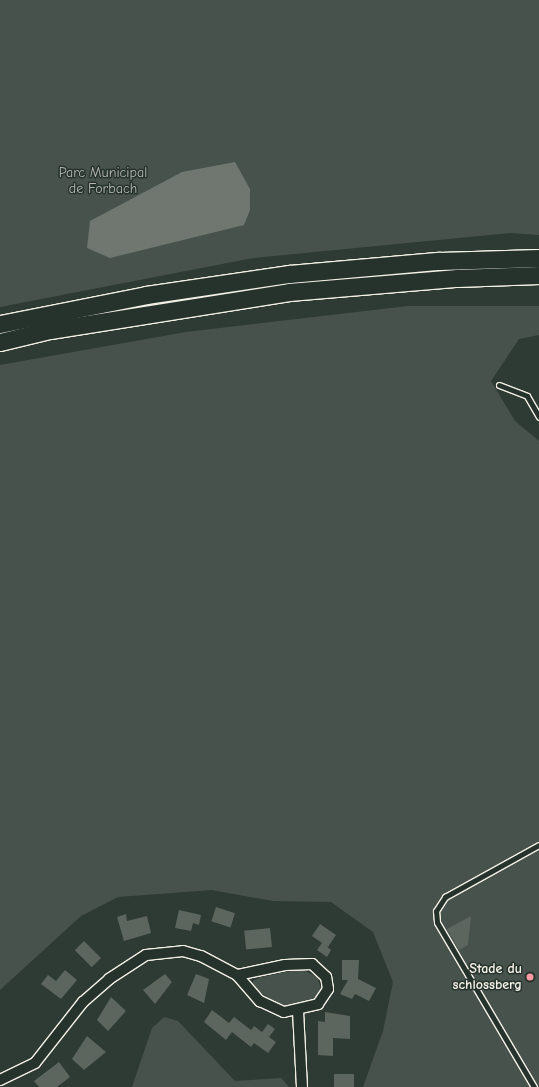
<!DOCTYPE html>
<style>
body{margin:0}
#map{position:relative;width:539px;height:1087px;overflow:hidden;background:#2e3b34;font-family:"Comic Neue",sans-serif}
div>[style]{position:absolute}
.green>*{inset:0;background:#48524c}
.water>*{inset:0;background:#6f7770}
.building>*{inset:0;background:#5c655e;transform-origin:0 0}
.roads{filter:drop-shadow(1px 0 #f4f1e8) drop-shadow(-1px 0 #f4f1e8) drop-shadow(0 1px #f4f1e8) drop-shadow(0 -1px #f4f1e8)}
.service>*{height:5px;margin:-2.5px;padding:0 2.5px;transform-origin:2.5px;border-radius:2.5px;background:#26332d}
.minor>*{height:10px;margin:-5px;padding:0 5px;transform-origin:5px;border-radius:5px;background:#26332d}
.motorway>*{height:17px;margin:-8.5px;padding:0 8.5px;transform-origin:8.5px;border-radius:8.5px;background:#26332d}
.dots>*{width:11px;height:11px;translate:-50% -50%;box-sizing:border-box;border:2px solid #26332d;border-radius:50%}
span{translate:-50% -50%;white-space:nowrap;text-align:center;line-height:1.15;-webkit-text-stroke:3px #26332d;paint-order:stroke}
.park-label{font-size:14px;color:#b8b9b1}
.poi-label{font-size:14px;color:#f4f1e8;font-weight:700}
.right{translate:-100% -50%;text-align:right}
</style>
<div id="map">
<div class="green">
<i style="clip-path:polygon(0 0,539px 0,539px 235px,510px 233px,253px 258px,0 307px)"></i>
<i style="clip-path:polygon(408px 306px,539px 306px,539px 335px,519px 339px,491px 381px,515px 421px,539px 441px,539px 1087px,363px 1087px,383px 1031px,393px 982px,373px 932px,331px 902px,273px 901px,212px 890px,118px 897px,81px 916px,0 990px,0 365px,186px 332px)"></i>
<i style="clip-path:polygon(301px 969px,317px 977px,321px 989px,315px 999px,288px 1006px,273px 1002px,253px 986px,253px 981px,261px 977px)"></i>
<i style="clip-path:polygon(164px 1017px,178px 1021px,235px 1081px,281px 1078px,289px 1087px,132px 1087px,152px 1028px)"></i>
</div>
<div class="water">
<i style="clip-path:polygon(235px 162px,250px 189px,250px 210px,244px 225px,110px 258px,87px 248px,90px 221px,182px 172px)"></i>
</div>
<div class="building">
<i style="left:216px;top:907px;width:20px;height:15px;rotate:18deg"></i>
<i style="clip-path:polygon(179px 910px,201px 915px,199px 925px,193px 923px,191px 931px,175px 928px)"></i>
<i style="clip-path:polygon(126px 914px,127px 921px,147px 916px,151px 933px,124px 941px,117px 917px)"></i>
<i style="clip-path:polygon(471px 916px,468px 945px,459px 950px,447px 929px)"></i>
<i style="clip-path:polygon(320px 924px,336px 935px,328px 947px,324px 944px,331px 950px,327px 957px,317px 950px,322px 943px,312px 936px)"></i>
<i style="left:270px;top:928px;width:19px;height:26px;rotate:84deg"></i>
<i style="left:84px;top:941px;width:24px;height:13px;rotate:45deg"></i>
<i style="clip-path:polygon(342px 960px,359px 960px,358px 979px,376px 988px,369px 1001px,355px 994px,352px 999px,340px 994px,348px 980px,342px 980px)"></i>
<i style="clip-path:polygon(65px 970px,77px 980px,61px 999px,41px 984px,48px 975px,56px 981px)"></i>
<i style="clip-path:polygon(165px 974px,172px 982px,155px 1004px,143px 990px)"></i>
<i style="clip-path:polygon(196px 974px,209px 979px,204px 1003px,187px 995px)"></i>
<i style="clip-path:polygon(111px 997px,126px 1011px,108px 1031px,97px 1020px)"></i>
<i style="clip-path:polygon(212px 1010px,229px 1023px,234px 1017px,251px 1030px,254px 1026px,262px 1032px,268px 1024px,275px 1029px,269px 1037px,276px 1042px,268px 1053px,254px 1043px,251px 1047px,232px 1032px,226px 1040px,204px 1022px)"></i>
<i style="clip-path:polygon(325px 1012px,350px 1016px,350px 1039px,333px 1038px,333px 1056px,318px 1055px,318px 1021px,325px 1022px)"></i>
<i style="clip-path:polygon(87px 1036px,106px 1052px,84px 1070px,72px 1059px)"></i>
<i style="clip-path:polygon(59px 1062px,70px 1077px,57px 1087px,39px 1087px,34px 1081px)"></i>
<i style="left:354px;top:1074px;width:13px;height:20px;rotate:90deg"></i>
</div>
<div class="roads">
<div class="service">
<i style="left:499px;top:385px;width:30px;rotate:21deg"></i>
<i style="left:527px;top:396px;width:24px;rotate:60deg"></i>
<i style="left:534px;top:1087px;width:191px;rotate:-120.5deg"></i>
<i style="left:437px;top:922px;width:11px;rotate:-95deg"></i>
<i style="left:436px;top:911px;width:17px;rotate:-57deg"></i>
<i style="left:445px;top:897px;width:107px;rotate:-29deg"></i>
</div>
<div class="minor">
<i style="left:298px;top:1011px;width:76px;rotate:87deg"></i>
<i style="left:0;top:1080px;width:39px;rotate:-26deg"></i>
<i style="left:35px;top:1063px;width:78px;rotate:-51.8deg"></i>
<i style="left:83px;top:1002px;width:35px;rotate:-41deg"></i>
<i style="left:109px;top:979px;width:44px;rotate:-33deg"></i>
<i style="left:146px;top:955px;width:37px;rotate:-6deg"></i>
<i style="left:183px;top:951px;width:19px;rotate:16deg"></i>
<i style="left:201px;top:956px;width:41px;rotate:27.8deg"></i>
<i style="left:237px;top:975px;width:35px;rotate:49deg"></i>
<i style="left:260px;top:1001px;width:26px;rotate:25deg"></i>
<i style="left:284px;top:1012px;width:35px;rotate:-13deg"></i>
<i style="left:318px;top:1004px;width:18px;rotate:-56deg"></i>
<i style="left:328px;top:989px;width:12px;rotate:-99deg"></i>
<i style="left:326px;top:977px;width:19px;rotate:-137deg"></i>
<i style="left:312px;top:964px;width:27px;rotate:178deg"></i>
<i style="left:285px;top:965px;width:49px;rotate:168.2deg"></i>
</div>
<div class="motorway">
<i style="left:0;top:324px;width:149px;rotate:-11.2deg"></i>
<i style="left:146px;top:295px;width:145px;rotate:-8.4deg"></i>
<i style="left:289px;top:274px;width:151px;rotate:-5deg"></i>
<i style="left:439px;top:261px;width:100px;rotate:-1.7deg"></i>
<i style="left:0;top:342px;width:51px;rotate:-13.5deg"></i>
<i style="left:50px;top:330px;width:242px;rotate:-9deg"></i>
<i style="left:289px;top:292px;width:169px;rotate:-4.8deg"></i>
<i style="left:457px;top:278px;width:82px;rotate:-2.1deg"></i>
</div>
</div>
<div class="dots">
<i style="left:530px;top:977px;background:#ff9aa2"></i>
</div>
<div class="park-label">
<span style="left:103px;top:181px">Parc Municipal<br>de Forbach</span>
</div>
<div class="poi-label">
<span class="right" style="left:522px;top:977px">Stade du<br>schlossberg</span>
</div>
</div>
